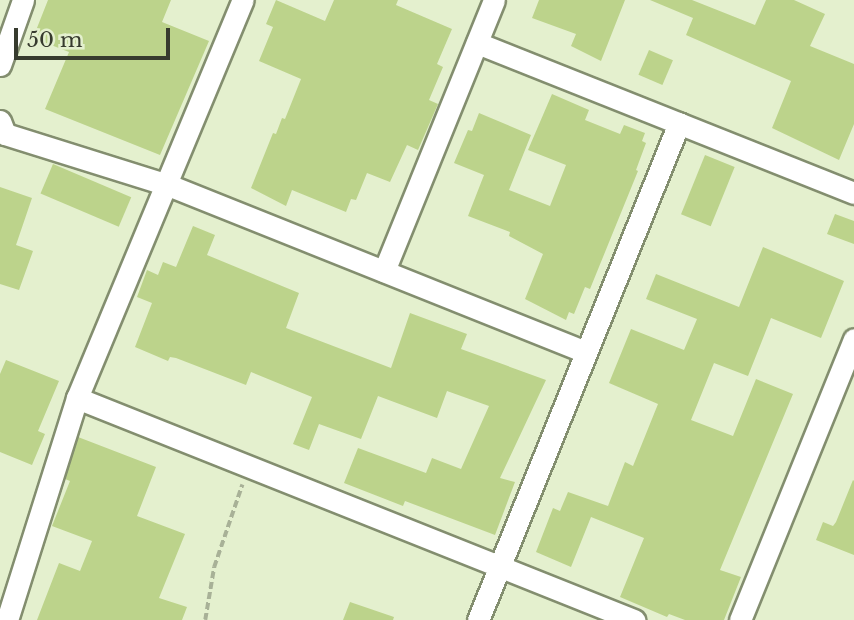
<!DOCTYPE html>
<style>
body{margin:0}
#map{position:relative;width:854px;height:620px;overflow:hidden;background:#e4f0ce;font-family:"Libre Baskerville",serif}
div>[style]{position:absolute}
.building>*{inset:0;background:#bcd38b;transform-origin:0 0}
.path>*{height:3.5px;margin-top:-1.75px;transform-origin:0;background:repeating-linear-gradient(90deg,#a8b197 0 7px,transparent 0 10.5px)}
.roads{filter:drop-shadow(2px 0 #838e6f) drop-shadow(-2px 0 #838e6f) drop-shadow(0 2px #838e6f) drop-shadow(0 -2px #838e6f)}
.street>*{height:21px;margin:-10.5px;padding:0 10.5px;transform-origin:10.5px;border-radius:10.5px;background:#fff}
span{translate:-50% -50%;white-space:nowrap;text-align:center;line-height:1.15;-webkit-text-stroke:5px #e4f0ce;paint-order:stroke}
.scale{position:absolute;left:14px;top:28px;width:156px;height:32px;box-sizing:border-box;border:4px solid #373b2e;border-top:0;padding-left:9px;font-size:21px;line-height:24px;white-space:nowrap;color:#373b2e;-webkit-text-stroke:5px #e4f0ce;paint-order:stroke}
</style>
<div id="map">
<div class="building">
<i style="clip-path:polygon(48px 0,171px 0,162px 22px,209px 41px,160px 155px,45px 109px,69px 52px,33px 38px)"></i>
<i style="clip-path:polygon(276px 0,325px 21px,334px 0,398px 0,396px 5px,452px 29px,437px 64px,443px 67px,429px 100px,438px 104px,418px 150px,407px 145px,390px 182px,367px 173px,356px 200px,351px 199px,346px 212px,292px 190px,286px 206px,251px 188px,273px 133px,276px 134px,282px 118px,285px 119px,301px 79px,259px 61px,273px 27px,266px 24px)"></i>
<i style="clip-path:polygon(539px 0,625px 0,601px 61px,571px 46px,576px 34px,532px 18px)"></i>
<i style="clip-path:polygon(650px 0,692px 0,755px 25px,766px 0,794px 0,825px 14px,810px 46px,854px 64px,854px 124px,839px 160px,772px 128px,791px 81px,686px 35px,693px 18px)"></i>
<i style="left:649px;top:50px;width:26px;height:27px;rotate:23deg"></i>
<i style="clip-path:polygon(552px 94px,589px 110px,585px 120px,620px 134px,624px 125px,645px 133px,642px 141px,646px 143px,636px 170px,638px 171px,590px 289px,585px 287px,574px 314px,569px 312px,566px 320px,525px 299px,543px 254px,509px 236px,510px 232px,468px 216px,484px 175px,454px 163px,468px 130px,472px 131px,479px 113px,531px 135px,509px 190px,550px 206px,566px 165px,528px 150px)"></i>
<i style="left:705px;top:155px;width:32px;height:64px;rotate:22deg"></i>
<i style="left:53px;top:164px;width:85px;height:32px;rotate:23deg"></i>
<i style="clip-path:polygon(0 187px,32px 198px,16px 245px,33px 251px,19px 290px,0 284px)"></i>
<i style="clip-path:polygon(835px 214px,854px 221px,854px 244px,827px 234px)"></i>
<i style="clip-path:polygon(193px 226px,215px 235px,207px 255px,299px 293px,286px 328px,391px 368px,410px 313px,467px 334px,461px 349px,546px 380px,500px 478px,515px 482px,495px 535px,405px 501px,403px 506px,344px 483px,358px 448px,426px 473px,432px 458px,461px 469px,489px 406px,447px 391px,437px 418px,378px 396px,361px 439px,319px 424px,309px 450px,293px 444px,312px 397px,251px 372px,246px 385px,176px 358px,170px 357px,168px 361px,135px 347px,152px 303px,137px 297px,147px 270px,158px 275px,163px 262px,176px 267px)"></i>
<i style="clip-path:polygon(763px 247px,844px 281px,821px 338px,771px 318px,748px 376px,714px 363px,691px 420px,733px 436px,756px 379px,793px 394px,720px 570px,741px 577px,724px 620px,685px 620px,669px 614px,667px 617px,620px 597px,644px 538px,591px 517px,571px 567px,536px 552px,553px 508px,560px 511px,568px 492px,608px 506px,625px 462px,633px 466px,658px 404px,609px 383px,631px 329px,684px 350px,697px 319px,646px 299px,656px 274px,739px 307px)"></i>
<i style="clip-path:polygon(6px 360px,59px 381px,38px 431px,45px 434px,32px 465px,0 452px,0 374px)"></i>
<i style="clip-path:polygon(78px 437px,156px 467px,137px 516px,185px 534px,159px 598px,187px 607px,182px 620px,37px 620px,59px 563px,80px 571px,92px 541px,52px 526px,70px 481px,65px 479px)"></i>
<i style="clip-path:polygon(853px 480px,854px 481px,854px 555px,816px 540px,823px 522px,833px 526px,836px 522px)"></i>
<i style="clip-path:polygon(350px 602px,394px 617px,393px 620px,343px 620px)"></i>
</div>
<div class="path">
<i style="left:205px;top:620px;width:54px;rotate:-80.4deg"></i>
<i style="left:214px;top:567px;width:87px;rotate:-71.1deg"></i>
</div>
<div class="roads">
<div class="street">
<i style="left:477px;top:43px;width:406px;rotate:21.7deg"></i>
<i style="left:0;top:65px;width:69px;rotate:-70.5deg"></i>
<i style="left:0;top:121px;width:14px;rotate:69deg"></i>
<i style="left:5px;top:134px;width:171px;rotate:17.4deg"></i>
<i style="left:168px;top:185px;width:450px;rotate:21.8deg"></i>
<i style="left:384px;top:271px;width:292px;rotate:-67.9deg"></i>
<i style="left:77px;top:398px;width:600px;rotate:21.73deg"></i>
<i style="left:7px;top:620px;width:233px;rotate:-72.5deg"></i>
<i style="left:77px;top:398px;width:431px;rotate:-67.4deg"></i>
<i style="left:478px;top:620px;width:536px;rotate:-67.98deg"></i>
<i style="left:740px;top:620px;width:303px;rotate:-67.9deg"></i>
</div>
</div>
<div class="scale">50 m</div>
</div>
